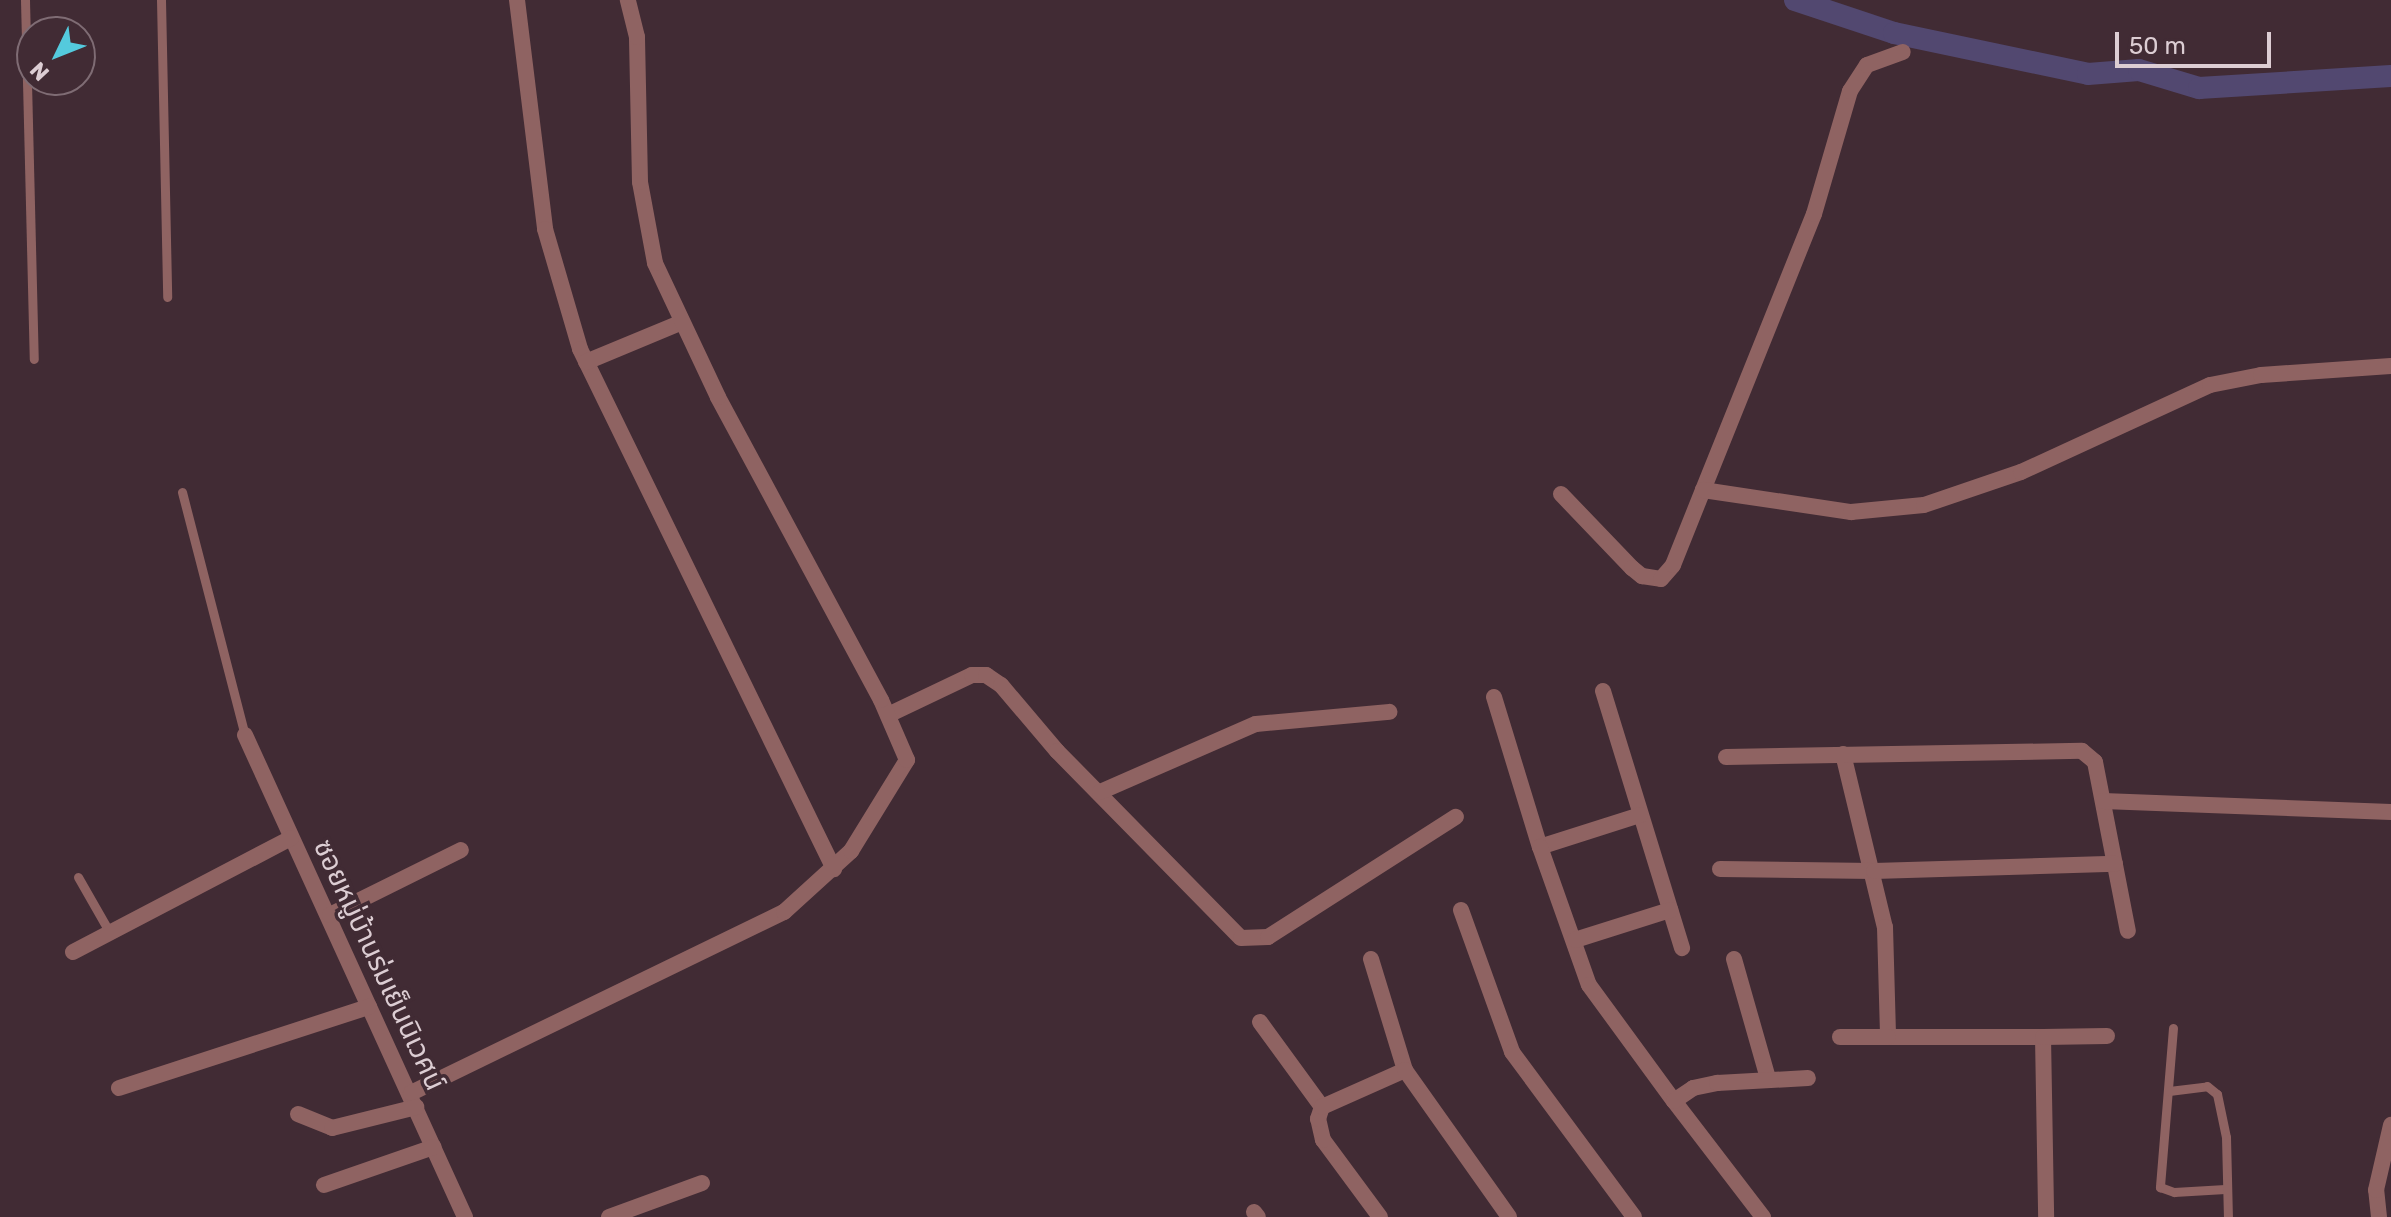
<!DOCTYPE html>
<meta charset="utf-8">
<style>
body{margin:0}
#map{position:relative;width:2391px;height:1217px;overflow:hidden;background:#412b34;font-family:Rubik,"Noto Sans Thai",sans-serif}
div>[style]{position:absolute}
.canal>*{height:22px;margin:-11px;padding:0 11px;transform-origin:11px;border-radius:11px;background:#524870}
.service>*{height:9px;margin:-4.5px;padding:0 4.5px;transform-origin:4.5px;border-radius:4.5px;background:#8f6362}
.minor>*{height:16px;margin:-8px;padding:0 8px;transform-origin:8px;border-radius:8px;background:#8f6362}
span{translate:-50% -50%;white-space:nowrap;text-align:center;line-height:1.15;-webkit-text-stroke:7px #412b34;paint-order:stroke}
.street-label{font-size:28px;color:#dccdd3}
.north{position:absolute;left:16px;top:16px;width:80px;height:80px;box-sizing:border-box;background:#412b34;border:2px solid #7f6c74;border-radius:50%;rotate:227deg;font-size:22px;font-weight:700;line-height:32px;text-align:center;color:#dccdd3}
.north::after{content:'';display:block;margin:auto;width:28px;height:36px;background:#54cadd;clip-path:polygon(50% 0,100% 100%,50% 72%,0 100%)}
.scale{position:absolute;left:2115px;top:32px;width:156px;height:36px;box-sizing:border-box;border:4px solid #dccdd3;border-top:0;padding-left:10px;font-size:24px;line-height:28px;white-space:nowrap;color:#dccdd3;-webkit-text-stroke:6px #412b34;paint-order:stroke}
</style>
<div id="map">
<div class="canal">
<i style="left:1795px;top:0;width:104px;rotate:18.4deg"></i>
<i style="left:1894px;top:33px;width:198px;rotate:11.9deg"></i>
<i style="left:2088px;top:74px;width:51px;rotate:-4.5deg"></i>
<i style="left:2139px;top:70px;width:63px;rotate:16.7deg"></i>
<i style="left:2199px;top:88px;width:192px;rotate:-3.6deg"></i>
</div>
<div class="service">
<i style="left:25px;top:0;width:359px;rotate:88.6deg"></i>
<i style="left:161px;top:0;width:297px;rotate:88.8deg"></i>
<i style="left:182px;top:492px;width:251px;rotate:75.5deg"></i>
<i style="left:78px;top:877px;width:64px;rotate:60.3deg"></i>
<i style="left:2173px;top:1028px;width:160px;rotate:94.7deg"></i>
<i style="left:2160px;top:1187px;width:15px;rotate:20deg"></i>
<i style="left:2174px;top:1192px;width:51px;rotate:-3.4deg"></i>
<i style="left:2169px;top:1091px;width:38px;rotate:-7deg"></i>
<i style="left:2207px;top:1086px;width:13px;rotate:39deg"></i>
<i style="left:2217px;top:1094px;width:44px;rotate:78.2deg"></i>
<i style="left:2226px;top:1137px;width:80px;rotate:88.6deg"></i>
</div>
<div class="minor">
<i style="left:517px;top:0;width:231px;rotate:83deg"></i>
<i style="left:545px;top:229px;width:125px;rotate:73.7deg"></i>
<i style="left:580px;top:349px;width:579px;rotate:63.97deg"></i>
<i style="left:586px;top:362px;width:104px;rotate:-22.6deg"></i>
<i style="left:1703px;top:490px;width:297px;rotate:-68.1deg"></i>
<i style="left:1814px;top:214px;width:128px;rotate:-73.7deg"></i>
<i style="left:1850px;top:91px;width:31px;rotate:-57deg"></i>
<i style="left:1867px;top:65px;width:38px;rotate:-20deg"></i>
<i style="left:1561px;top:494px;width:103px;rotate:46.2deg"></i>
<i style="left:1632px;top:568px;width:13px;rotate:39deg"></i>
<i style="left:1642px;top:576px;width:19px;rotate:9deg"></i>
<i style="left:1661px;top:579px;width:18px;rotate:-49deg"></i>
<i style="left:1673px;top:565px;width:81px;rotate:-68.2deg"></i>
<i style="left:1703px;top:490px;width:150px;rotate:8.5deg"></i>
<i style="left:1851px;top:512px;width:73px;rotate:-5.5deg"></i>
<i style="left:1924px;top:505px;width:102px;rotate:-18.8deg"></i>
<i style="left:2021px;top:472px;width:208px;rotate:-24.7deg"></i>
<i style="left:2210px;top:385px;width:52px;rotate:-11.1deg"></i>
<i style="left:2261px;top:375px;width:130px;rotate:-4deg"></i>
<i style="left:1603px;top:691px;width:269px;rotate:72.9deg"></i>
<i style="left:1494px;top:697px;width:157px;rotate:73deg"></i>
<i style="left:888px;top:715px;width:93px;rotate:-25.5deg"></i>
<i style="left:972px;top:675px;width:14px"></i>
<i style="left:986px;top:675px;width:18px;rotate:34deg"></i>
<i style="left:1001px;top:685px;width:87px;rotate:49.7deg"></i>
<i style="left:1057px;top:751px;width:262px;rotate:45.5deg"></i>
<i style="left:1241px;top:938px;width:27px;rotate:-2deg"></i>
<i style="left:1268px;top:937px;width:223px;rotate:-32.6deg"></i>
<i style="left:245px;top:735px;width:530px;rotate:65.47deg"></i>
<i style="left:1843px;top:754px;width:178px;rotate:76.4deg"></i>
<i style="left:1885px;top:927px;width:110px;rotate:88.4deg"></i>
<i style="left:1888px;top:1037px;width:155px"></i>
<i style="left:2043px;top:1037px;width:180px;rotate:89deg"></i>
<i style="left:1726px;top:757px;width:356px;rotate:-1deg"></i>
<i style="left:2082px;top:751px;width:17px;rotate:40deg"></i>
<i style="left:2095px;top:762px;width:172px;rotate:79deg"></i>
<i style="left:1100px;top:792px;width:170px;rotate:-23.6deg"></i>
<i style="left:1256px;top:724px;width:134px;rotate:-5.2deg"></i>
<i style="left:2103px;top:801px;width:288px;rotate:2.2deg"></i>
<i style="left:1640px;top:815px;width:105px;rotate:162.3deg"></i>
<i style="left:1540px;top:847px;width:146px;rotate:70.5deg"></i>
<i style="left:1589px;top:985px;width:144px;rotate:53.8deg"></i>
<i style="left:1720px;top:869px;width:154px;rotate:0.7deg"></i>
<i style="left:1874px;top:871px;width:241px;rotate:-1.7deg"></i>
<i style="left:1461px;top:910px;width:151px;rotate:70.2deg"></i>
<i style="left:1512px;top:1052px;width:205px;rotate:53.5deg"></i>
<i style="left:330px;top:915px;width:146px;rotate:-26.4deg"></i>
<i style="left:1575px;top:940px;width:100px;rotate:-17.5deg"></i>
<i style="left:73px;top:952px;width:246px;rotate:-27.6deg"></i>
<i style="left:1371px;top:959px;width:116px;rotate:73deg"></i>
<i style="left:1734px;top:959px;width:124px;rotate:74.1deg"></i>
<i style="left:1260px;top:1022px;width:105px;rotate:53.9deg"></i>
<i style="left:1840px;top:1037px;width:48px"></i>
<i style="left:2043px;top:1037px;width:64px;rotate:-0.9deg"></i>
<i style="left:119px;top:1088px;width:263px;rotate:-18deg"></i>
<i style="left:411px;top:1093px;width:415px;rotate:-25.9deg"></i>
<i style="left:784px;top:912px;width:91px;rotate:-42.3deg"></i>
<i style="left:851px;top:851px;width:107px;rotate:-58.4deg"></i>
<i style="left:907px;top:760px;width:65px;rotate:-113.4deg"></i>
<i style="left:881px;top:700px;width:344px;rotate:-118.3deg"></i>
<i style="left:718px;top:397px;width:148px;rotate:-115.2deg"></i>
<i style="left:655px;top:263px;width:82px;rotate:-100.5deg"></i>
<i style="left:640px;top:182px;width:145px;rotate:-91.2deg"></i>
<i style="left:637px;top:37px;width:38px;rotate:-104deg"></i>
<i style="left:298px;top:1114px;width:37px;rotate:22deg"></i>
<i style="left:332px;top:1128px;width:87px;rotate:-14deg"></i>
<i style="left:324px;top:1185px;width:116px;rotate:-19.1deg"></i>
<i style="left:1254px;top:1212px;width:6px;rotate:51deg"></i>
<i style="left:609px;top:1217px;width:99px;rotate:-20.1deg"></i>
<i style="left:1380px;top:1217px;width:96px;rotate:-126.5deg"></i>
<i style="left:1323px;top:1140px;width:22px;rotate:-103deg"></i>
<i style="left:1318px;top:1119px;width:13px;rotate:-72deg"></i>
<i style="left:1322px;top:1107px;width:91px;rotate:-24deg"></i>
<i style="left:1405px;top:1070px;width:180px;rotate:54.7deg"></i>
<i style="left:1763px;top:1217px;width:146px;rotate:-127.5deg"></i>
<i style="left:1674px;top:1101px;width:23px;rotate:-34deg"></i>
<i style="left:1693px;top:1088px;width:25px;rotate:-12deg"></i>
<i style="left:1717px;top:1083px;width:91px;rotate:-3.1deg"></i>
<i style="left:2379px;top:1217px;width:27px;rotate:-96deg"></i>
<i style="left:2376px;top:1190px;width:67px;rotate:-77deg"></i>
</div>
<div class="street-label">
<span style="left:379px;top:965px;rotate:65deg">ซอยหมู่บ้านร่มเย็นนิเวศน์</span>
</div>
<div class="north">N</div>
<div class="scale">50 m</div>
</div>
